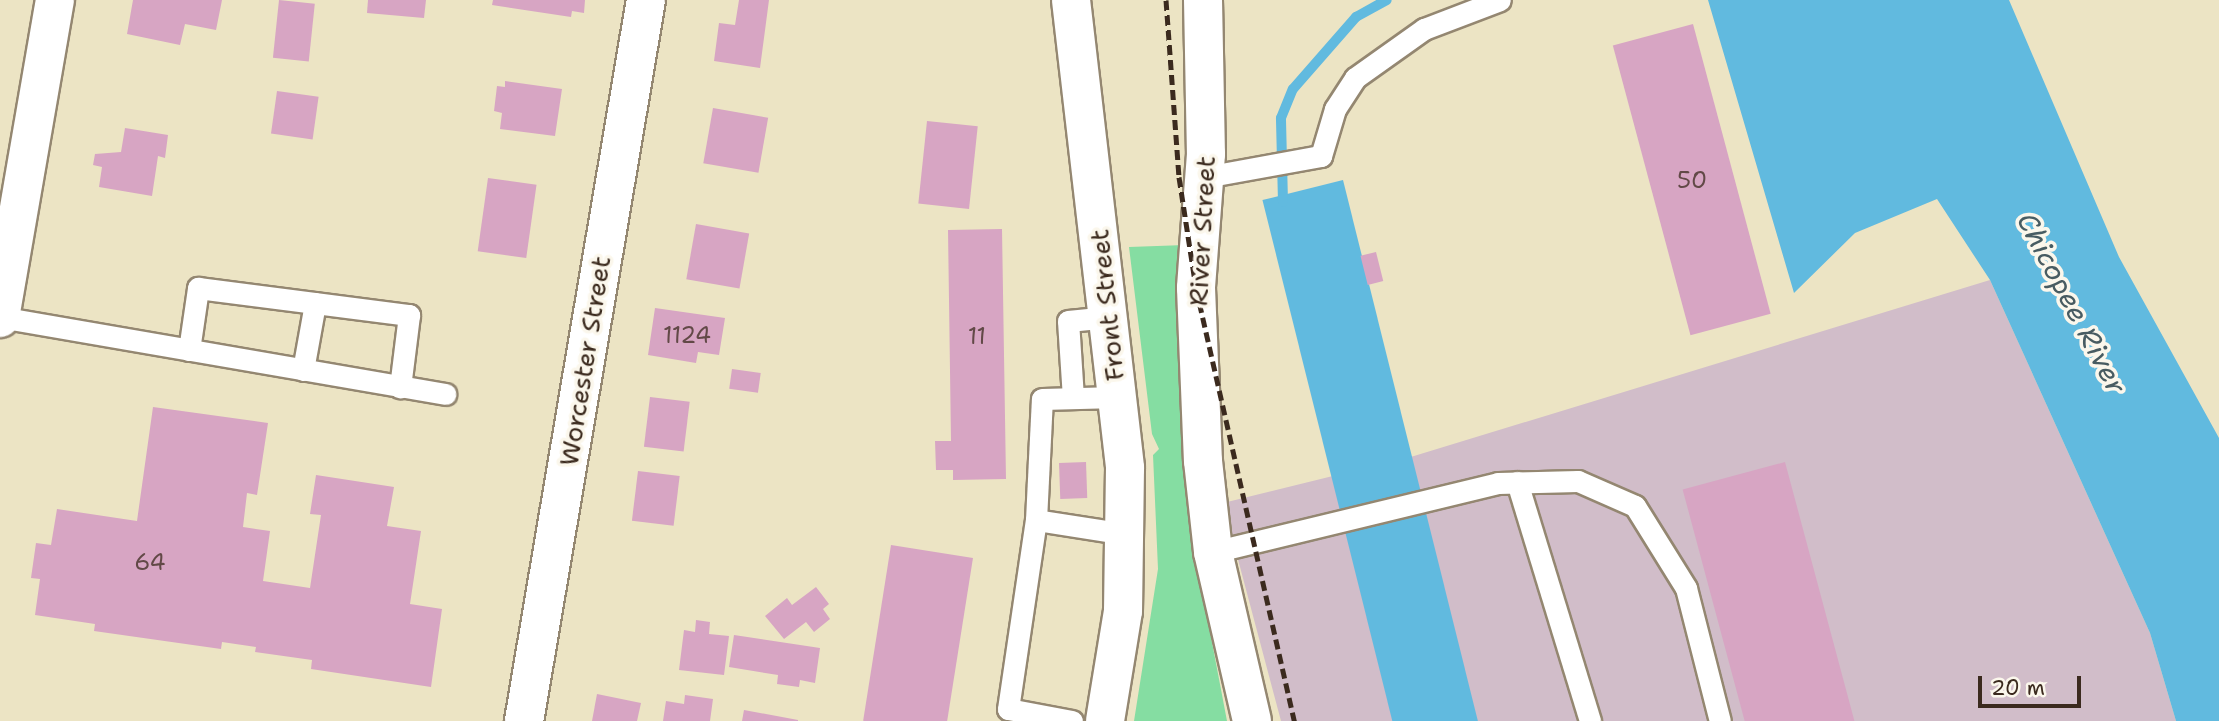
<!DOCTYPE html>
<style>
body{margin:0}
#map{position:relative;width:2219px;height:721px;overflow:hidden;background:#ece4c4;font-family:"Shantell Sans",sans-serif}
div>[style]{position:absolute}
.industrial>*{inset:0;background:#d1bdc9}
.green>*{inset:0;background:#85dda2}
.water>*{inset:0;background:#61badf;transform-origin:0 0}
.stream>*{height:10px;margin:-5px;padding:0 5px;transform-origin:5px;border-radius:5px;background:#61badf}
.building>*{inset:0;background:#d7a5c3;transform-origin:0 0}
.roads{filter:drop-shadow(2px 0 #948771) drop-shadow(-2px 0 #948771) drop-shadow(0 2px #948771) drop-shadow(0 -2px #948771)}
.service>*{height:21px;margin:-10.5px;padding:0 10.5px;transform-origin:10.5px;border-radius:10.5px;background:#fff}
.minor>*{height:38px;margin:-19px;padding:0 19px;transform-origin:19px;border-radius:19px;background:#fff}
.tertiary>*{height:38px;margin:-19px;padding:0 19px;transform-origin:19px;border-radius:19px;background:#fff}
.secondary>*{height:38px;margin:-19px;padding:0 19px;transform-origin:19px;border-radius:19px;background:#fff}
.rail>*{height:5px;margin-top:-2.5px;transform-origin:0;background:repeating-linear-gradient(90deg,#3b2a1e 0 10px,transparent 0 15px)}
span{translate:-50% -50%;white-space:nowrap;text-align:center;line-height:1.15;-webkit-text-stroke:7px #fbf7ec;paint-order:stroke}
.number-label{font-size:23px;color:#624947}
.number-label span{-webkit-text-stroke-width:0}
.street-label{font-size:26px;color:#3b2a1e}
.water-label{font-size:28px;color:#485c62;font-style:italic}
.scale{position:absolute;left:1978px;top:676px;width:103px;height:32px;box-sizing:border-box;border:4px solid #3b2a1e;border-top:0;padding-left:9px;font-size:21px;line-height:24px;white-space:nowrap;color:#3b2a1e;-webkit-text-stroke:5px #fbf7ec;paint-order:stroke}
</style>
<div id="map">
<div class="industrial">
<i style="clip-path:polygon(1990px 280px,2150px 633px,2176px 721px,1281px 721px,1223px 503px,1414px 456px)"></i>
</div>
<div class="green">
<i style="clip-path:polygon(1185px 245px,1192px 509px,1203px 595px,1227px 721px,1134px 721px,1158px 569px,1153px 455px,1159px 449px,1152px 434px,1129px 247px)"></i>
</div>
<div class="water">
<i style="clip-path:polygon(1708px 0,2009px 0,2119px 257px,2219px 438px,2219px 721px,2176px 721px,2150px 633px,1990px 280px,1937px 199px,1855px 233px,1794px 293px)"></i>
<i style="left:1343px;top:180px;width:559px;height:83px;rotate:76deg"></i>
</div>
<div class="stream">
<i style="left:1283px;top:202px;width:84px;rotate:-91.4deg"></i>
<i style="left:1281px;top:118px;width:31px;rotate:-68deg"></i>
<i style="left:1293px;top:89px;width:96px;rotate:-48.8deg"></i>
<i style="left:1356px;top:17px;width:35px;rotate:-29deg"></i>
</div>
<div class="building">
<i style="clip-path:polygon(133px 0,222px 0,216px 30px,185px 24px,180px 45px,127px 34px)"></i>
<i style="left:279px;top:0;width:36px;height:58px;rotate:6deg"></i>
<i style="clip-path:polygon(368px 0,426px 0,424px 18px,367px 13px)"></i>
<i style="clip-path:polygon(493px 0,585px 0,584px 13px,572px 11px,571px 17px,492px 5px)"></i>
<i style="clip-path:polygon(739px 0,769px 0,760px 68px,714px 61px,719px 23px,735px 25px)"></i>
<i style="left:1693px;top:24px;width:300px;height:83px;rotate:75deg"></i>
<i style="clip-path:polygon(505px 81px,562px 89px,555px 136px,500px 129px,502px 113px,494px 111px,497px 86px,505px 87px)"></i>
<i style="left:277px;top:91px;width:42px;height:43px;rotate:8deg"></i>
<i style="left:713px;top:108px;width:56px;height:56px;rotate:10deg"></i>
<i style="left:927px;top:121px;width:51px;height:83px;rotate:6deg"></i>
<i style="clip-path:polygon(125px 128px,168px 135px,165px 158px,158px 156px,152px 196px,99px 187px,102px 167px,93px 165px,95px 154px,121px 152px)"></i>
<i style="left:488px;top:178px;width:49px;height:74px;rotate:8deg"></i>
<i style="left:696px;top:224px;width:54px;height:56px;rotate:10deg"></i>
<i style="clip-path:polygon(1002px 229px,1006px 479px,953px 480px,953px 470px,936px 470px,935px 441px,951px 441px,948px 230px)"></i>
<i style="left:1376px;top:252px;width:30px;height:16px;rotate:76deg"></i>
<i style="clip-path:polygon(655px 308px,725px 318px,719px 355px,698px 352px,696px 363px,648px 355px)"></i>
<i style="left:732px;top:369px;width:29px;height:20px;rotate:8deg"></i>
<i style="left:650px;top:397px;width:40px;height:50px;rotate:7deg"></i>
<i style="clip-path:polygon(153px 407px,268px 423px,257px 495px,247px 493px,243px 527px,270px 531px,263px 581px,310px 588px,321px 515px,310px 514px,316px 475px,394px 487px,387px 526px,421px 531px,410px 604px,442px 609px,431px 687px,311px 669px,312px 660px,255px 652px,256px 647px,222px 642px,221px 649px,94px 631px,95px 624px,35px 615px,40px 579px,31px 578px,36px 543px,51px 545px,57px 509px,137px 521px)"></i>
<i style="left:1086px;top:462px;width:36px;height:27px;rotate:88deg"></i>
<i style="left:1785px;top:462px;width:268px;height:106px;rotate:75deg"></i>
<i style="left:638px;top:471px;width:42px;height:50px;rotate:7deg"></i>
<i style="left:891px;top:545px;width:83px;height:178px;rotate:9deg"></i>
<i style="clip-path:polygon(816px 587px,829px 604px,823px 609px,830px 619px,814px 632px,806px 622px,784px 639px,765px 616px,787px 598px,792px 605px)"></i>
<i style="clip-path:polygon(696px 620px,710px 622px,709px 634px,729px 636px,724px 675px,679px 670px,684px 630px,695px 632px)"></i>
<i style="clip-path:polygon(734px 635px,820px 648px,815px 683px,800px 680px,799px 687px,777px 684px,778px 675px,729px 667px)"></i>
<i style="clip-path:polygon(597px 694px,641px 703px,637px 721px,592px 721px)"></i>
<i style="clip-path:polygon(685px 695px,713px 699px,710px 721px,663px 721px,666px 701px,684px 704px)"></i>
<i style="clip-path:polygon(744px 710px,798px 720px,798px 721px,742px 721px)"></i>
</div>
<div class="roads">
<div class="service">
<i style="left:1205px;top:177px;width:118px;rotate:-10.3deg"></i>
<i style="left:1321px;top:156px;width:49px;rotate:-73.4deg"></i>
<i style="left:1335px;top:109px;width:37px;rotate:-57deg"></i>
<i style="left:1355px;top:78px;width:85px;rotate:-35.4deg"></i>
<i style="left:1424px;top:29px;width:81px;rotate:-20.9deg"></i>
<i style="left:0;top:317px;width:452px;rotate:9.8deg"></i>
<i style="left:189px;top:350px;width:63px;rotate:-81.7deg"></i>
<i style="left:198px;top:288px;width:213px;rotate:7.3deg"></i>
<i style="left:409px;top:315px;width:73px;rotate:97.1deg"></i>
<i style="left:303px;top:370px;width:68px;rotate:-79.8deg"></i>
<i style="left:1073px;top:398px;width:77px;rotate:-93.7deg"></i>
<i style="left:1068px;top:321px;width:41px;rotate:-5.6deg"></i>
<i style="left:1517px;top:482px;width:250px;rotate:73deg"></i>
<i style="left:1036px;top:520px;width:121px;rotate:-87.2deg"></i>
<i style="left:1042px;top:399px;width:75px;rotate:-1.5deg"></i>
<i style="left:1213px;top:552px;width:293px;rotate:-13.6deg"></i>
<i style="left:1498px;top:483px;width:80px;rotate:-1.4deg"></i>
<i style="left:1578px;top:481px;width:62px;rotate:23.7deg"></i>
<i style="left:1635px;top:506px;width:97px;rotate:58.1deg"></i>
<i style="left:1686px;top:588px;width:137px;rotate:75.7deg"></i>
<i style="left:1072px;top:721px;width:65px;rotate:-169.4deg"></i>
<i style="left:1008px;top:709px;width:191px;rotate:-81.6deg"></i>
<i style="left:1036px;top:520px;width:90px;rotate:8.9deg"></i>
</div>
<div class="minor">
<i style="left:0;top:318px;width:323px;rotate:-80.2deg"></i>
<i style="left:1203px;top:461px;width:92px;rotate:83.7deg"></i>
<i style="left:1213px;top:552px;width:173px;rotate:77deg"></i>
</div>
<div class="tertiary">
<i style="left:524px;top:721px;width:731px;rotate:-80.4deg"></i>
</div>
<div class="secondary">
<i style="left:1071px;top:0;width:471px;rotate:83.4deg"></i>
<i style="left:1125px;top:468px;width:143px;rotate:90.8deg"></i>
<i style="left:1123px;top:611px;width:111px;rotate:99.3deg"></i>
<i style="left:1203px;top:0;width:154px;rotate:88.9deg"></i>
<i style="left:1206px;top:154px;width:134px;rotate:94.3deg"></i>
<i style="left:1196px;top:288px;width:173px;rotate:87.7deg"></i>
</div>
</div>
<div class="rail">
<i style="left:1166px;top:0;width:177px;rotate:85.8deg"></i>
<i style="left:1179px;top:177px;width:112px;rotate:81.3deg"></i>
<i style="left:1196px;top:288px;width:444px;rotate:77.2deg"></i>
</div>
<div class="number-label">
<span style="left:1692px;top:180px">50</span>
<span style="left:687px;top:335px">1124</span>
<span style="left:977px;top:336px">11</span>
<span style="left:150px;top:562px">64</span>
</div>
<div class="street-label">
<span style="left:1202px;top:231px;rotate:-87deg">River Street</span>
<span style="left:1107px;top:305px;rotate:-96deg">Front Street</span>
<span style="left:585px;top:361px;rotate:-81deg">Worcester Street</span>
</div>
<div class="water-label">
<span style="left:2072px;top:303px;rotate:62deg">Chicopee River</span>
</div>
<div class="scale">20 m</div>
</div>
